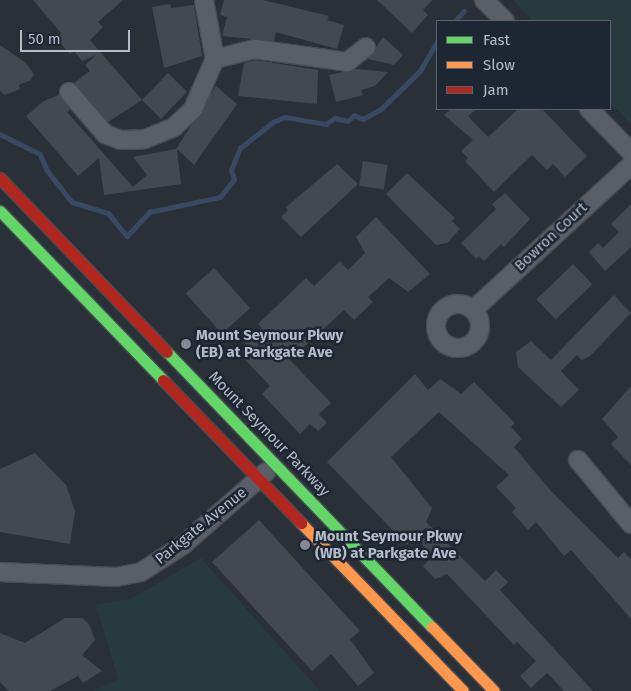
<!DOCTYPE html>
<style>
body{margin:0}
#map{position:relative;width:631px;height:691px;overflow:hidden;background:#2a3038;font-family:"Fira Sans",sans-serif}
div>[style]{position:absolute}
.green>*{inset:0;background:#273a3e}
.stream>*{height:4.5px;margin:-2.25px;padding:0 2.25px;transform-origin:2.25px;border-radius:2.25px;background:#384963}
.building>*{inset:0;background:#444950;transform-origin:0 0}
.roads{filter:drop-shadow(1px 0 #484c53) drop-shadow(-1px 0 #484c53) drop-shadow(0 1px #484c53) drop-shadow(0 -1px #484c53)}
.street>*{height:18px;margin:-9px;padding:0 9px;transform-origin:9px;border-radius:9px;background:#5a5e66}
.street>.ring{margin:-9px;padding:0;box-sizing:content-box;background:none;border:18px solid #5a5e66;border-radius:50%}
.fast>*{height:11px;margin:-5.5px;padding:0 5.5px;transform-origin:5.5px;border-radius:5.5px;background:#63d668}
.slow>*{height:11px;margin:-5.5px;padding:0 5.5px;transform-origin:5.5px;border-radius:5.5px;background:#ff974d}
.jam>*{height:11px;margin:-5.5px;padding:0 5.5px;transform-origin:5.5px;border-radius:5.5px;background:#b3261e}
.dots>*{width:14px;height:14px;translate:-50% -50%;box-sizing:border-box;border:2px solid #1d2633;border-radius:50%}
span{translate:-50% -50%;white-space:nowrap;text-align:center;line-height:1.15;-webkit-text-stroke:5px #1d2633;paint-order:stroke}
.street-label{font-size:15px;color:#b4bcc9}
.poi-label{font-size:15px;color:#b4bcc9;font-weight:700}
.left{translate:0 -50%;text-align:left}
.legend{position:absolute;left:436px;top:20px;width:175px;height:90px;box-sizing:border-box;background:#1d2633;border:1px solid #59626f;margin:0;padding:6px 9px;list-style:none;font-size:15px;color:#b4bcc9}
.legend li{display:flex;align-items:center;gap:10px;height:25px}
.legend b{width:25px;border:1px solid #59626f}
.scale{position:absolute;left:20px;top:30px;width:110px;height:22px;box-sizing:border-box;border:2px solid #b4bcc9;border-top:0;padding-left:6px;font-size:15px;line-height:18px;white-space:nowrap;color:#b4bcc9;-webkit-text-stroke:4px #1d2633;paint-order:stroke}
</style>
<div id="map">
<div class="green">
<i style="clip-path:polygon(513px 0,631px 0,631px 124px,610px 102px,610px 21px,533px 21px)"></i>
<i style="clip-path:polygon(201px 558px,320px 691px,94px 691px,118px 679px,96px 605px,130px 599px)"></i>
</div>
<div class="stream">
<i style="left:455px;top:21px;width:13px;rotate:-48deg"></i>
<i style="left:0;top:134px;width:45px;rotate:26.6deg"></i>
<i style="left:40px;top:154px;width:17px;rotate:66deg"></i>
<i style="left:47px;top:170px;width:41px;rotate:52deg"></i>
<i style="left:72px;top:202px;width:38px;rotate:17deg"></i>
<i style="left:108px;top:213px;width:30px;rotate:50deg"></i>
<i style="left:127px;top:236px;width:33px;rotate:-47deg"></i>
<i style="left:149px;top:212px;width:73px;rotate:-11.9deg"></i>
<i style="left:220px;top:197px;width:22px;rotate:-51deg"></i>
<i style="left:234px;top:180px;width:10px;rotate:-107deg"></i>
<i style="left:231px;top:170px;width:24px;rotate:-68deg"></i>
<i style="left:240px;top:148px;width:42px;rotate:-38.2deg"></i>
<i style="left:273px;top:122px;width:13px;rotate:-23deg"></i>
<i style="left:285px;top:117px;width:42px;rotate:9.7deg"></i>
<i style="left:326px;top:124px;width:11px;rotate:-34deg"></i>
<i style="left:335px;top:118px;width:13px;rotate:13deg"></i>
<i style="left:348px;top:121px;width:8px;rotate:-45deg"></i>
<i style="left:354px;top:115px;width:10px;rotate:24deg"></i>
<i style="left:363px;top:119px;width:21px;rotate:-29deg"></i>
<i style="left:381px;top:109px;width:54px;rotate:-44.3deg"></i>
<i style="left:420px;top:71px;width:34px;rotate:-60deg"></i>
</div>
<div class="building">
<i style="clip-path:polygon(33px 0,123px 0,98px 22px,103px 27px,90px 40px,142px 100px,168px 73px,187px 92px,161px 119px,142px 100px,108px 122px,74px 83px,90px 71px,85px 65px,96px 55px,82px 61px,74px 51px,70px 54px,56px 38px,61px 33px)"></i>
<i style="clip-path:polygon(224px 0,263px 0,329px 16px,327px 20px,344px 25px,337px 49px,276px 32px,274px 41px,222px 36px,227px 17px,220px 15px)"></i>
<i style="clip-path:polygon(377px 0,432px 0,423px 10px,428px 15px,412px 33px)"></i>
<i style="clip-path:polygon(170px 4px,171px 8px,194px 5px,202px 56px,164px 68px,152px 7px)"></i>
<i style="clip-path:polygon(383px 37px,403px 55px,394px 65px,368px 59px)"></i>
<i style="clip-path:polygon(0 45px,26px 63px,34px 74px,31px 80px,19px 85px,20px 89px,5px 95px,0 91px)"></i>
<i style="clip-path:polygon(256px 60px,318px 70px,317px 104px,238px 96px,244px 63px)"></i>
<i style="clip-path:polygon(355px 69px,388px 72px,375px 86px,361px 90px,363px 95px,336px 102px,329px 75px)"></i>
<i style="clip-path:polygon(216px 86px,237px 104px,194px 165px,177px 149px,181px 184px,104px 195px,99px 158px,78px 176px,26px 116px,44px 101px,59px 95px,70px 109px,67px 112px,133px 187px,147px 175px,133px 157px,176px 149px)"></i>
<i style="clip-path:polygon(451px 109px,477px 109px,468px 116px,488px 137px,518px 109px,542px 109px,587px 156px,565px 177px,553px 164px,547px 170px,532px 155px,494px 192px,465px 161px,468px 158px,461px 151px,473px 140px,444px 115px)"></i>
<i style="left:363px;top:161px;width:25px;height:25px;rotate:9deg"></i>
<i style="clip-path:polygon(337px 164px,358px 184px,301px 237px,281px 217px,288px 210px,286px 207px)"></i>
<i style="clip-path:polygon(407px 173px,455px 218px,452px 221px,460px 229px,447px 243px,436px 245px,386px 194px)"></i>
<i style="clip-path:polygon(505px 193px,530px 219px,504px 247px,501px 244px,484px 261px,479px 256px,476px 259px,461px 243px,496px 209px,492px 204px)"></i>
<i style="clip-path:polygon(631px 204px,631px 247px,605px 271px,589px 252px,598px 243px,603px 248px,619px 232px,611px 224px)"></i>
<i style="clip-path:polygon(376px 217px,430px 274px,408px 292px,389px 278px,368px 297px,373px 302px,354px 320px,344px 310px,290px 360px,331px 403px,319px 414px,327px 423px,318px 431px,310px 424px,300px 434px,262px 394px,270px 386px,237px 351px,262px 328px,258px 324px,306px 278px,314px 286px,340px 261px,348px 270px,365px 253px,356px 237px)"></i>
<i style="left:573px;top:264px;width:28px;height:51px;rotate:46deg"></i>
<i style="left:214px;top:268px;width:54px;height:38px;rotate:48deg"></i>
<i style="clip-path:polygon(614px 295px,631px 313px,590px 356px,582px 360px,577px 355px,561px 371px,579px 390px,561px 407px,518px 367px,516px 352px,531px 341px,551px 360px)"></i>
<i style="clip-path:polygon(415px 374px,428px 390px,440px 379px,461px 394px,474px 382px,515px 423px,511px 427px,522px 439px,514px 447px,551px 491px,618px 558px,624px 552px,631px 559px,631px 619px,571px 550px,564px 556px,536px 522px,528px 530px,512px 512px,516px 508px,496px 487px,509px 475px,439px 412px,391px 457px,432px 508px,426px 522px,485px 581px,496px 570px,508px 582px,500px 590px,593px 691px,564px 691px,547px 673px,531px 688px,520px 676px,536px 661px,517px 642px,514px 645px,447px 574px,435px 579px,423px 566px,433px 556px,415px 537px,407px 545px,327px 462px)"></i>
<i style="clip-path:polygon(631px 386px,631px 465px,611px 444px,618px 437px,602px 419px)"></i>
<i style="clip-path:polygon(35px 453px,66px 485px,75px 511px,70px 544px,0 532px,0 469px)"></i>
<i style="clip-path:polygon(259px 520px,360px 631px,350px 639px,374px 673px,358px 686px,331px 654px,312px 671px,212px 562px)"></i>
<i style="clip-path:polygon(65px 618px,82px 618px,89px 624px,95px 640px,82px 655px,102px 671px,83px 683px,78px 676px,50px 691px,9px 691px,0 682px,0 633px,25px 643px)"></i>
</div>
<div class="roads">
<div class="street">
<i style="left:484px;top:0;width:30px;rotate:45deg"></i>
<i style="left:215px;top:59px;width:41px;rotate:-14deg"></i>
<i style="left:255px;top:49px;width:93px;rotate:8deg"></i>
<i style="left:347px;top:62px;width:24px;rotate:-38deg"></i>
<i style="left:69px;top:92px;width:55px;rotate:49.4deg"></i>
<i style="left:105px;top:134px;width:17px;rotate:21deg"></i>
<i style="left:121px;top:140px;width:24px;rotate:-2deg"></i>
<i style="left:145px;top:139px;width:31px;rotate:-22deg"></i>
<i style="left:174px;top:127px;width:26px;rotate:-43deg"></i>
<i style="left:193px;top:109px;width:55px;rotate:-66.3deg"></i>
<i style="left:215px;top:59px;width:60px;rotate:-100.6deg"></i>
<i style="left:589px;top:109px;width:60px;rotate:45.7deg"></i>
<i class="ring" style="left:436px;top:304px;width:26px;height:26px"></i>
<i style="left:473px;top:310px;width:214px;rotate:-42.5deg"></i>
<i style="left:578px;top:460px;width:83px;rotate:50.4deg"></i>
<i style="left:0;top:572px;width:116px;rotate:2.5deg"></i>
<i style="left:116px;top:577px;width:25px;rotate:-11deg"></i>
<i style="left:141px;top:572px;width:50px;rotate:-32.7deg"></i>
<i style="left:183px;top:545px;width:111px;rotate:-41.3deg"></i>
</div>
<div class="fast">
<i style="left:0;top:211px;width:235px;rotate:46deg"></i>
<i style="left:167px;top:352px;width:382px;rotate:46.1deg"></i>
</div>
<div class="slow">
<i style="left:301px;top:523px;width:233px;rotate:46deg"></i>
<i style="left:432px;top:627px;width:89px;rotate:45.9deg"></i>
</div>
<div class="jam">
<i style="left:0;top:178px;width:241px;rotate:46.2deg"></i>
<i style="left:163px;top:380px;width:199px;rotate:46deg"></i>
</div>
</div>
<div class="dots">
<i style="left:186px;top:344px;background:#848b96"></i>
<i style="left:305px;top:545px;background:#848b96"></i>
</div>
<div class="street-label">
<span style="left:551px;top:237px;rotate:-43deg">Bowron Court</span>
<span style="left:269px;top:434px;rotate:46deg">Mount Seymour Parkway</span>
<span style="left:201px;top:526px;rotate:-39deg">Parkgate Avenue</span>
</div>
<div class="poi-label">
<span class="left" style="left:196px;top:344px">Mount Seymour Pkwy<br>(EB) at Parkgate Ave</span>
<span class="left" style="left:315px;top:545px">Mount Seymour Pkwy<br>(WB) at Parkgate Ave</span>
</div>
<ul class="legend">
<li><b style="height:6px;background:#63d668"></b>Fast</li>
<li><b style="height:6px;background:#ff974d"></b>Slow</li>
<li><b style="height:6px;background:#b3261e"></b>Jam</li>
</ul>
<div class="scale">50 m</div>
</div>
